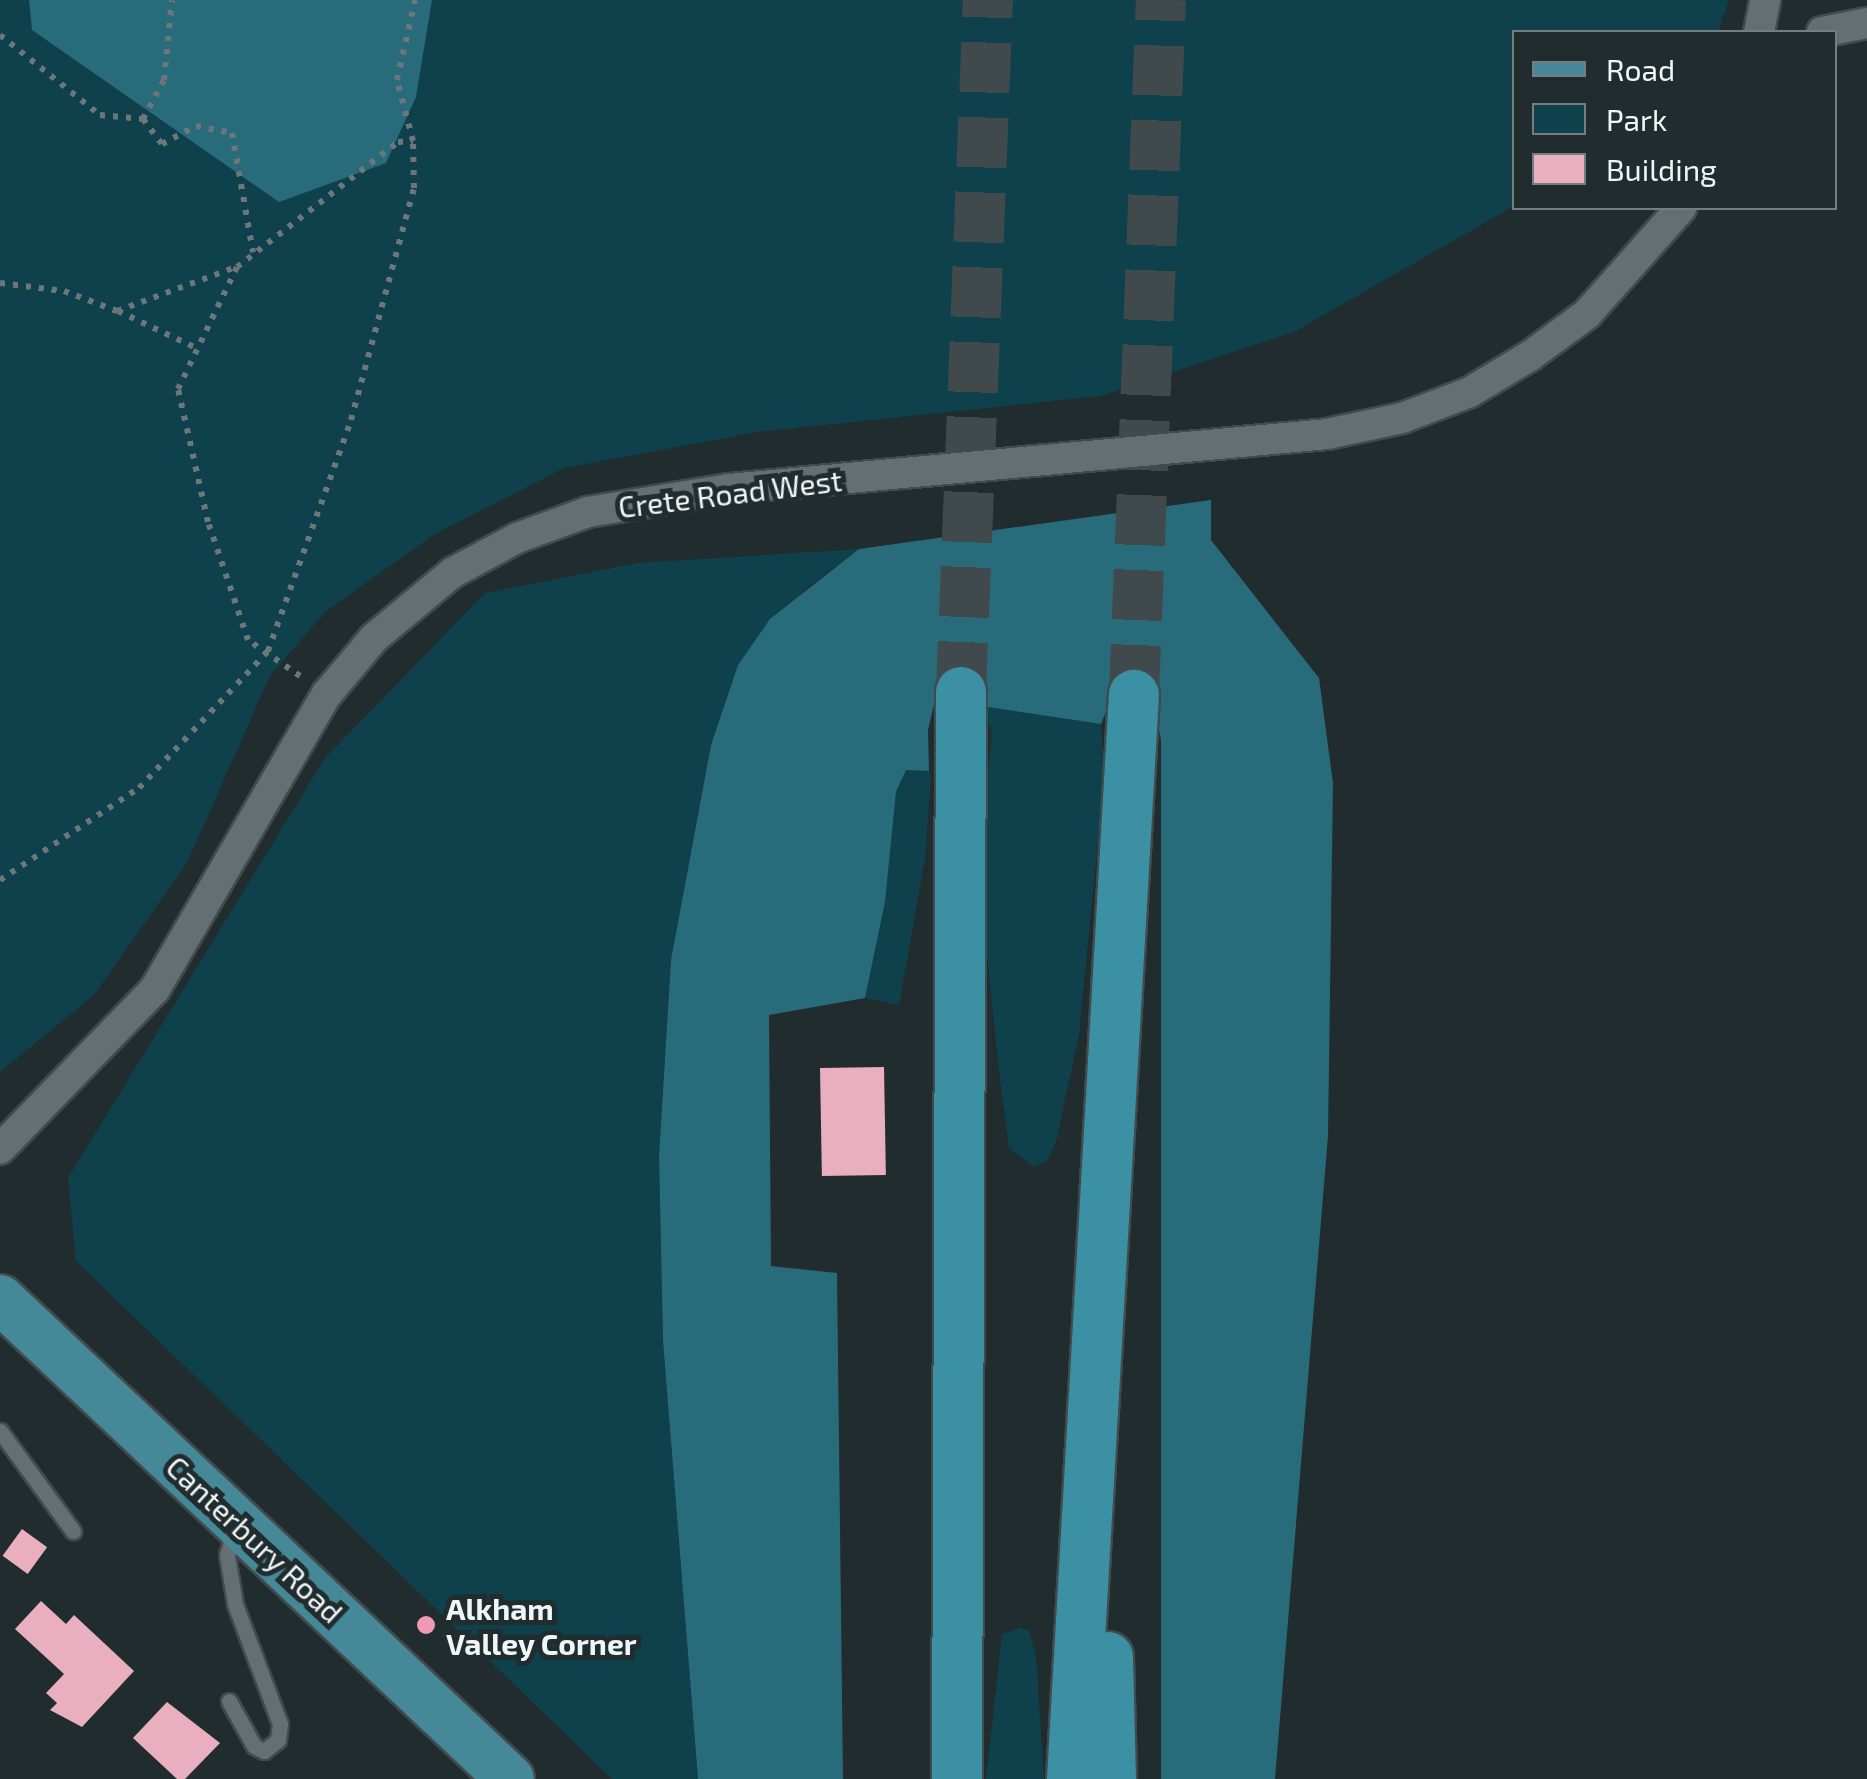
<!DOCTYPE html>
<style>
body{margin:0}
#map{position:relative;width:1867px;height:1779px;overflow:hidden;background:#212c2e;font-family:"Exo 2",sans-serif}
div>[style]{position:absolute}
.green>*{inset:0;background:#0f414c}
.forest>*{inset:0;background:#286b7b}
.building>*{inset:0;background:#e9afbf;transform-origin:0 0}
.trunk-tunnel>*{height:50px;margin-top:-25px;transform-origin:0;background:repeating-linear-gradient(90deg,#404a4c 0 50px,transparent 0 75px)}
.path>*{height:6px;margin-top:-3px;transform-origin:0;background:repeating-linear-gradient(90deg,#6d7779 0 5px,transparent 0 13px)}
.roads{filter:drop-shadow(2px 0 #414a4d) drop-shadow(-2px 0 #414a4d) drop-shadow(0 2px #414a4d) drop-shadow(0 -2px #414a4d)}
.service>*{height:15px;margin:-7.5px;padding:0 7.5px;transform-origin:7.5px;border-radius:7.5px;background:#646f73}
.minor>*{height:30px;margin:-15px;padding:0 15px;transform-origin:15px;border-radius:15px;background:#646f73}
.primary>*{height:48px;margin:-24px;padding:0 24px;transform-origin:24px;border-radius:24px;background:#458898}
.trunk>*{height:50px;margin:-25px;padding:0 25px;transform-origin:25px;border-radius:25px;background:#3b90a4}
.dots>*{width:28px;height:28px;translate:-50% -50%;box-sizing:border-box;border:5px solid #212c2e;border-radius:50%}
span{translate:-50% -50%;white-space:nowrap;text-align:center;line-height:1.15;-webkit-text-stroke:10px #212c2e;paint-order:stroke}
.street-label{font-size:30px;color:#f0f6f8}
.poi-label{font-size:30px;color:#f0f6f8;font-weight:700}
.left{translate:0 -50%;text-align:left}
.legend{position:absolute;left:1512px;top:30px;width:325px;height:180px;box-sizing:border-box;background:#212c2e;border:2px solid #747d7f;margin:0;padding:12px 18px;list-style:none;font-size:30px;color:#f0f6f8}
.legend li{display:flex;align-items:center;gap:20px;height:50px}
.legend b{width:50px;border:2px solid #747d7f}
</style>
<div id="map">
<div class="green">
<i style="clip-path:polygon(0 0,29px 0,33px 30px,416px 97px,432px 0,1729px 0,1718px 32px,1514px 32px,1514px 206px,1294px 332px,1101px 396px,758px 432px,564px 468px,435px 534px,325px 612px,270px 676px,187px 863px,94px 995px,0 1072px)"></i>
<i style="clip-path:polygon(859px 549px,804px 591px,738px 665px,711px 745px,671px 960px,659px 1156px,663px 1341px,698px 1779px,612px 1779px,76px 1261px,68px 1178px,325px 758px,485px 593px,637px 563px)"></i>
<i style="clip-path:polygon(981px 706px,1101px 724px,1104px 780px,1079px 1035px,1056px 1142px,1047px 1161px,1034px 1167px,1009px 1148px,1000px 1079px,982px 909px,982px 772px,988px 772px,992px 732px)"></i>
<i style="clip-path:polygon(906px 770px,929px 771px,931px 778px,925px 859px,899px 1005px,865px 998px,885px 902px,896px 792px)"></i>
<i style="clip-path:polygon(1020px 1628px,1029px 1630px,1036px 1656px,1044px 1779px,986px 1779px,1002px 1634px)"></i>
</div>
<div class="forest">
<i style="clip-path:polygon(29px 0,432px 0,416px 97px,386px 163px,279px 202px,32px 30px)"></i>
<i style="clip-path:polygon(1211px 500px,1211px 540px,1319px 678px,1333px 783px,1328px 1136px,1275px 1779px,1161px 1779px,1161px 740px,1150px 686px,1117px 684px,1101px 724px,981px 706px,938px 688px,928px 730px,929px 771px,906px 770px,896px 792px,885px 902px,865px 998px,769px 1015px,771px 1266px,837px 1273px,843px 1779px,698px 1779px,663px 1341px,659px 1156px,671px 960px,711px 745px,738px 665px,770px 619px,859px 549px)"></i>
</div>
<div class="building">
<i style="left:884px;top:1067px;width:108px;height:64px;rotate:89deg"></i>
<i style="left:22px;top:1529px;width:31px;height:33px;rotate:36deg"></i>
<i style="clip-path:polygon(41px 1601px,66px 1624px,74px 1615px,134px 1671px,82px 1727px,50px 1710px,57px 1703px,46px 1693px,64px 1674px,15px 1629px)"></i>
<i style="clip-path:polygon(167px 1702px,220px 1743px,185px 1779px,177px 1779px,133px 1738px)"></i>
</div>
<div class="trunk-tunnel">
<i style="left:961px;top:692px;width:693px;rotate:-87.77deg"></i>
<i style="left:1134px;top:695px;width:696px;rotate:-87.78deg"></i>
</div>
<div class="path">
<i style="left:0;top:35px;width:128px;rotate:38.7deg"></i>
<i style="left:100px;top:115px;width:43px;rotate:5.3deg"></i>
<i style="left:143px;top:119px;width:31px;rotate:53deg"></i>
<i style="left:162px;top:144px;width:38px;rotate:-28deg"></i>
<i style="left:196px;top:126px;width:37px;rotate:11deg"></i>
<i style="left:232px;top:133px;width:121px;rotate:80deg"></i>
<i style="left:143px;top:119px;width:44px;rotate:-61.7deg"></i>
<i style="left:164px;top:80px;width:80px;rotate:-84.3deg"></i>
<i style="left:0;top:283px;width:64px;rotate:7.1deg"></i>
<i style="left:64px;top:291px;width:57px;rotate:20.7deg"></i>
<i style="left:117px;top:311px;width:127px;rotate:-20.3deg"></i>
<i style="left:118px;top:311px;width:84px;rotate:25.3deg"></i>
<i style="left:300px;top:676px;width:63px;rotate:-145.3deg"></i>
<i style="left:248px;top:640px;width:125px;rotate:-108.7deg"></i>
<i style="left:208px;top:522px;width:136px;rotate:-102.7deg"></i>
<i style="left:178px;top:389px;width:136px;rotate:-64.2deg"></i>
<i style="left:237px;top:267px;width:204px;rotate:-37.8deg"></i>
<i style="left:398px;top:142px;width:15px;rotate:-4deg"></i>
<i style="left:0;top:880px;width:167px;rotate:-33.5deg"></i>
<i style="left:139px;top:788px;width:188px;rotate:-46.7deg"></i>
<i style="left:268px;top:651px;width:245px;rotate:-70.2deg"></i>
<i style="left:351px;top:420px;width:240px;rotate:-74.8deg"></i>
<i style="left:414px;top:188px;width:47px;rotate:-91.2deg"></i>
<i style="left:413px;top:141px;width:63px;rotate:-104.7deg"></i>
<i style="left:397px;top:80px;width:82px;rotate:-77.3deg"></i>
</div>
<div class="roads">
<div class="service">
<i style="left:0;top:1431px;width:124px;rotate:53.9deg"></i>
<i style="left:229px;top:1701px;width:51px;rotate:60.9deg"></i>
<i style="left:254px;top:1746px;width:11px;rotate:27deg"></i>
<i style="left:264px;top:1751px;width:18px;rotate:-38deg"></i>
<i style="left:278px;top:1740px;width:16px;rotate:-83deg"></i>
<i style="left:280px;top:1724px;width:128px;rotate:-110.6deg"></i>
<i style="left:235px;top:1604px;width:50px;rotate:-99.3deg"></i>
<i style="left:227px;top:1555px;width:26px;rotate:-74deg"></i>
</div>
<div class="minor">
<i style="left:1759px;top:32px;width:33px;rotate:-79deg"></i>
<i style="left:1822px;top:32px;width:46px;rotate:-11.3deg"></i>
<i style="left:0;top:1149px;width:223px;rotate:-45.9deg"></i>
<i style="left:155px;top:989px;width:341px;rotate:-59.8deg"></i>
<i style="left:327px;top:694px;width:73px;rotate:-50deg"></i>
<i style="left:374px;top:638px;width:102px;rotate:-39.8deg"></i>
<i style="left:452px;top:573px;width:74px;rotate:-28.3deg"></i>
<i style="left:517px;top:538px;width:76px;rotate:-20.1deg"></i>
<i style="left:588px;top:512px;width:143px;rotate:-9.3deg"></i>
<i style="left:729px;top:489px;width:601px;rotate:-5.25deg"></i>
<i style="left:1327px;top:434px;width:77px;rotate:-12deg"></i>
<i style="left:1402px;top:418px;width:73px;rotate:-20.9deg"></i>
<i style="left:1470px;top:392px;width:70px;rotate:-31deg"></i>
<i style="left:1530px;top:356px;width:71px;rotate:-36.4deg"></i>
<i style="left:1587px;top:314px;width:142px;rotate:-48.4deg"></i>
</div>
<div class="primary">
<i style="left:0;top:1299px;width:700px;rotate:43.26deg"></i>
</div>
<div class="trunk">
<i style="left:1108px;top:1657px;width:122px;rotate:88.6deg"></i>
<i style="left:957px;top:1779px;width:1087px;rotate:-89.79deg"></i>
<i style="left:1072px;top:1779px;width:1086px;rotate:-86.73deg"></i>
</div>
</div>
<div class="dots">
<i style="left:426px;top:1625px;background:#f19ab4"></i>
</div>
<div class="street-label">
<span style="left:730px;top:493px;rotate:-7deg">Crete Road West</span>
<span style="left:255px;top:1539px;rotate:43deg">Canterbury Road</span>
</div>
<div class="poi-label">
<span class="left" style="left:446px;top:1625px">Alkham<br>Valley Corner</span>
</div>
<ul class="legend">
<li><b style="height:12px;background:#458898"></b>Road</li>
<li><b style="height:28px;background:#0f414c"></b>Park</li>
<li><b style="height:28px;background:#e9afbf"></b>Building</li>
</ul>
</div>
